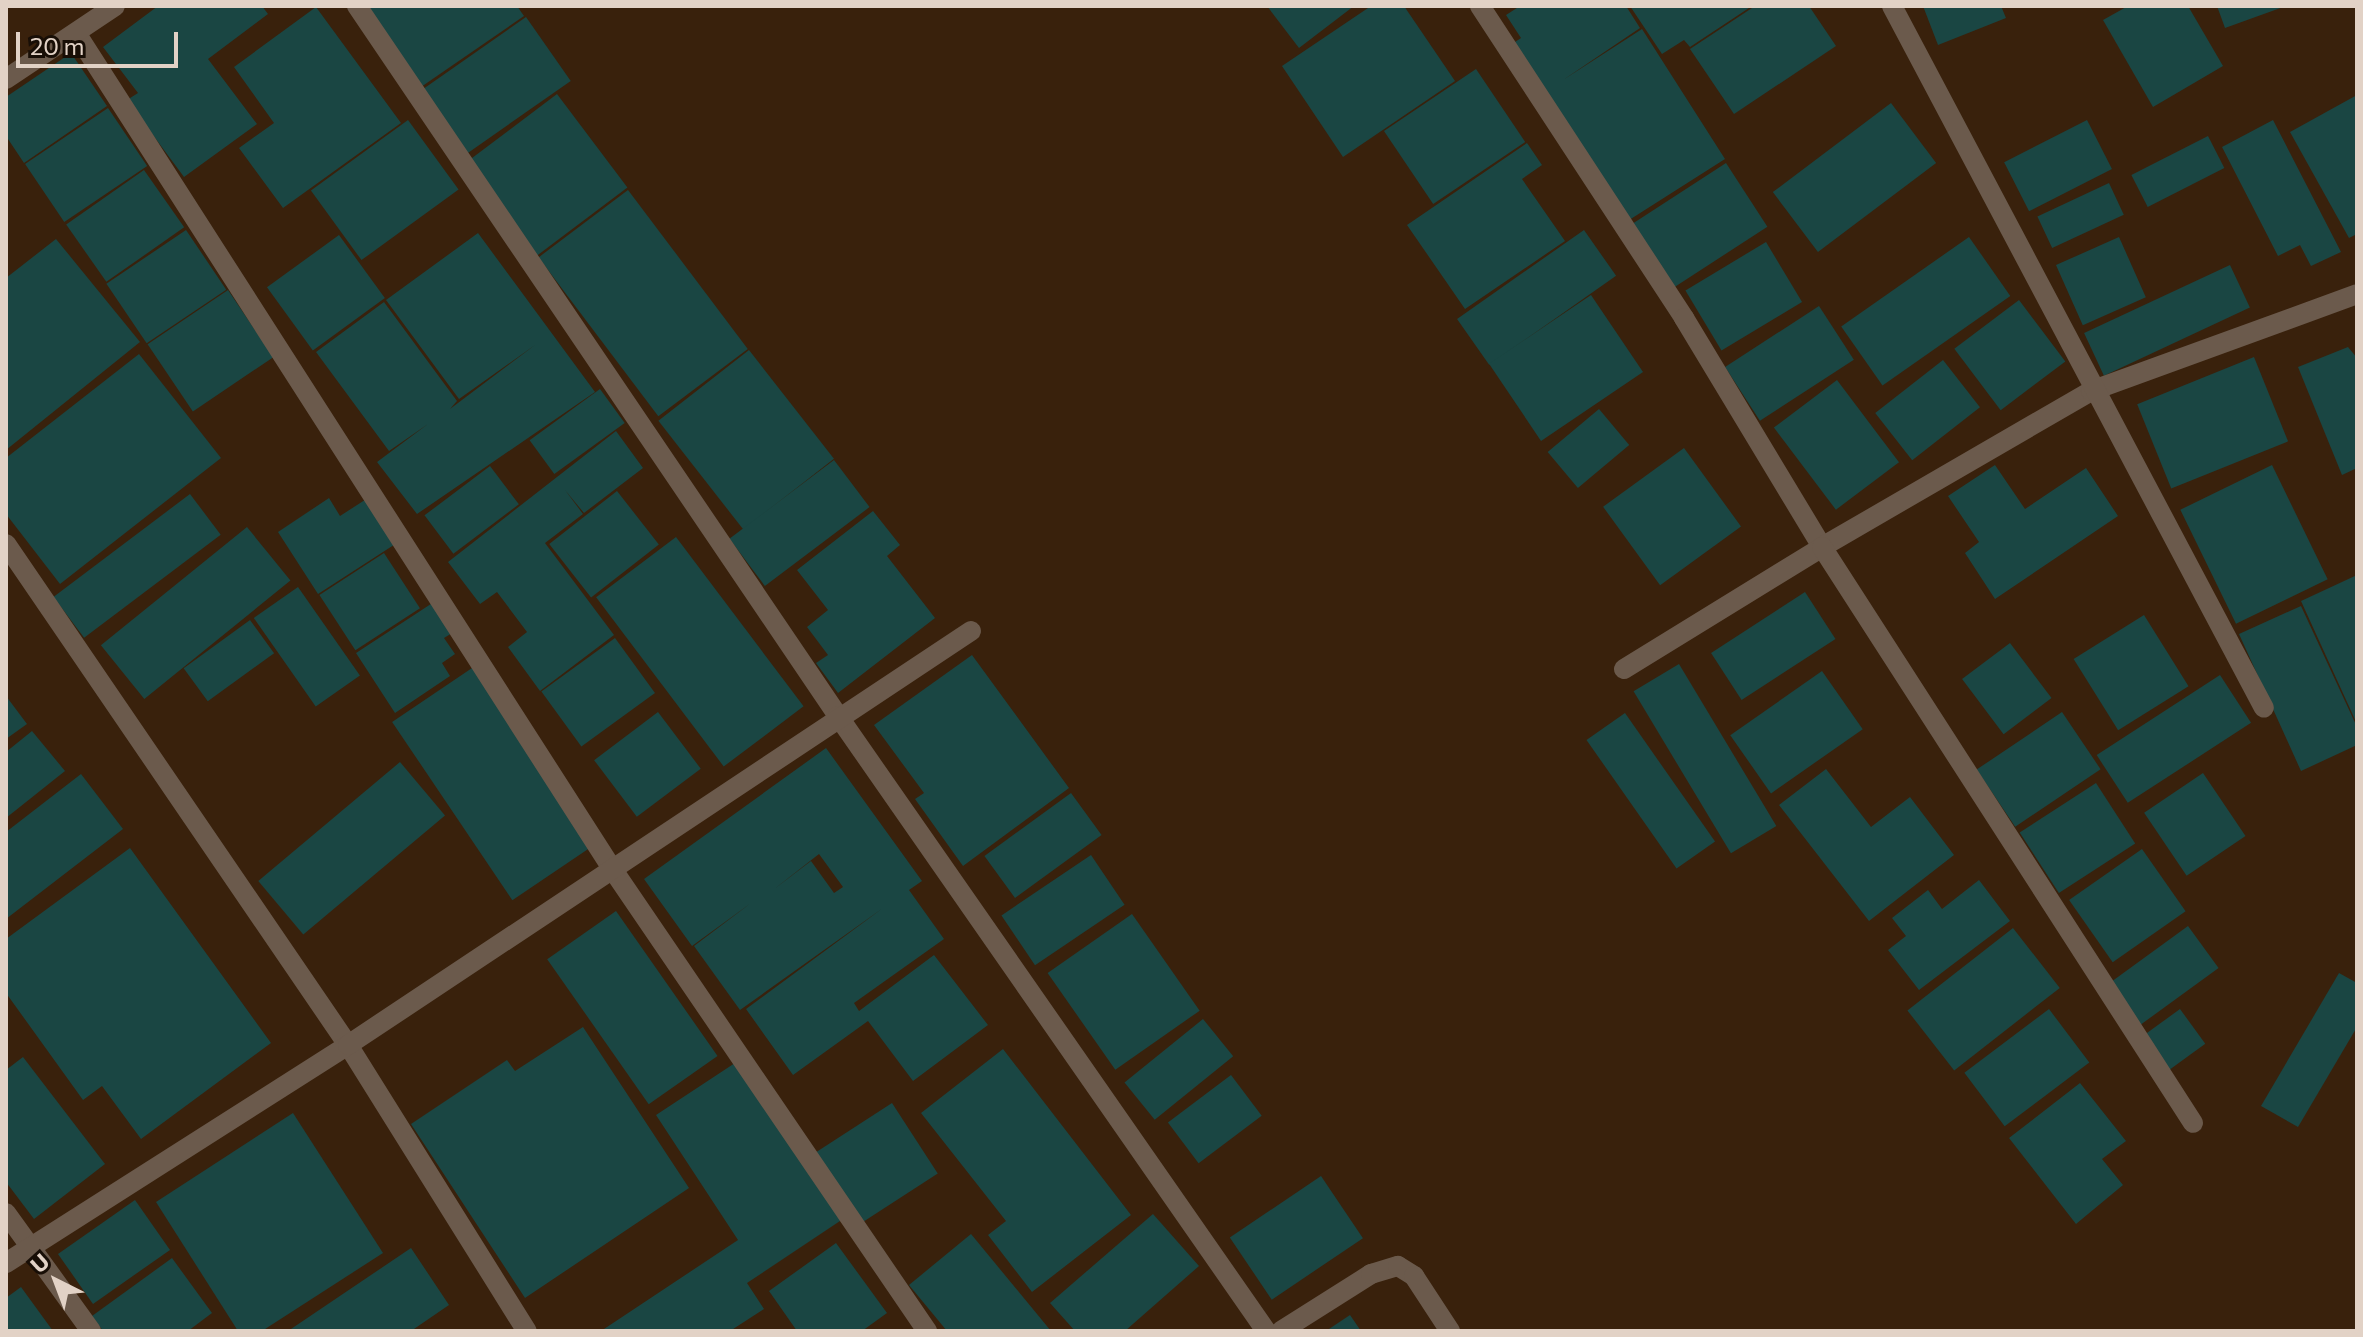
<!DOCTYPE html>
<style>
body{margin:0}
#map{position:relative;width:2363px;height:1337px;overflow:hidden;background:#39210c;font-family:Commissioner,sans-serif}
div>[style]{position:absolute}
.building>*{inset:0;background:#1a4643;transform-origin:0 0}
.street>*{height:20px;margin:-10px;padding:0 10px;transform-origin:10px;border-radius:10px;background:#6b5a4c}
span{translate:-50% -50%;white-space:nowrap;text-align:center;line-height:1.15;-webkit-text-stroke:7px #180e06;paint-order:stroke}
.frame{position:absolute;inset:0;border:8px solid #e2d2c6;pointer-events:none}
.north{position:absolute;left:16px;top:1241px;width:80px;height:80px;-webkit-text-stroke:6px #180e06;paint-order:stroke;rotate:318deg;font-size:22px;font-weight:700;line-height:32px;text-align:center;color:#e2d2c6}
.north::after{content:'';display:block;margin:auto;width:28px;height:36px;background:#e2d2c6;clip-path:polygon(50% 0,100% 100%,50% 72%,0 100%)}
.scale{position:absolute;left:16px;top:32px;width:162px;height:36px;box-sizing:border-box;border:4px solid #e2d2c6;border-top:0;padding-left:10px;font-size:24px;line-height:28px;white-space:nowrap;color:#e2d2c6;-webkit-text-stroke:6px #180e06;paint-order:stroke}
</style>
<div id="map">
<div class="building">
<i style="clip-path:polygon(158px 6px,262px 6px,268px 14px,208px 59px,257px 124px,184px 177px,127px 100px,138px 93px,103px 47px)"></i>
<i style="clip-path:polygon(365px 6px,517px 6px,524px 16px,421px 87px)"></i>
<i style="clip-path:polygon(1267px 6px,1354px 6px,1299px 48px)"></i>
<i style="clip-path:polygon(1371px 6px,1404px 6px,1455px 81px,1343px 157px,1282px 66px)"></i>
<i style="clip-path:polygon(1520px 6px,1626px 6px,1640px 28px,1563px 80px,1642px 29px,1725px 159px,1626px 222px,1512px 44px,1521px 38px,1506px 15px)"></i>
<i style="clip-path:polygon(1630px 6px,1752px 6px,1690px 47px,1684px 40px,1662px 54px)"></i>
<i style="clip-path:polygon(1755px 6px,1809px 6px,1836px 46px,1734px 114px,1690px 49px)"></i>
<i style="clip-path:polygon(1923px 6px,2001px 6px,2006px 18px,1938px 45px)"></i>
<i style="clip-path:polygon(2128px 6px,2188px 6px,2223px 66px,2153px 107px,2103px 20px)"></i>
<i style="clip-path:polygon(2217px 6px,2286px 6px,2225px 28px)"></i>
<i style="clip-path:polygon(316px 7px,401px 123px,283px 208px,239px 148px,274px 123px,234px 67px)"></i>
<i style="left:526px;top:17px;width:78px;height:126px;rotate:55deg"></i>
<i style="clip-path:polygon(71px 53px,107px 106px,24px 163px,6px 136px,6px 97px)"></i>
<i style="left:1476px;top:69px;width:88px;height:111px;rotate:56deg"></i>
<i style="left:557px;top:94px;width:117px;height:113px;rotate:53deg"></i>
<i style="clip-path:polygon(2357px 95px,2357px 234px,2349px 238px,2290px 132px)"></i>
<i style="left:1891px;top:103px;width:75px;height:148px;rotate:53deg"></i>
<i style="left:108px;top:108px;width:70px;height:100px;rotate:56deg"></i>
<i style="left:408px;top:120px;width:86px;height:120px;rotate:54deg"></i>
<i style="left:2087px;top:120px;width:55px;height:93px;rotate:63deg"></i>
<i style="clip-path:polygon(2273px 120px,2341px 252px,2311px 266px,2300px 245px,2278px 256px,2222px 147px)"></i>
<i style="left:2208px;top:136px;width:36px;height:86px;rotate:63deg"></i>
<i style="clip-path:polygon(1527px 143px,1542px 165px,1522px 179px,1565px 241px,1465px 309px,1407px 225px)"></i>
<i style="left:1726px;top:163px;width:76px;height:112px;rotate:57deg"></i>
<i style="left:144px;top:170px;width:70px;height:95px;rotate:55deg"></i>
<i style="left:2109px;top:183px;width:35px;height:79px;rotate:65deg"></i>
<i style="left:628px;top:190px;width:199px;height:112px;rotate:53deg"></i>
<i style="left:186px;top:230px;width:72px;height:96px;rotate:56deg"></i>
<i style="left:1584px;top:230px;width:56px;height:155px;rotate:55deg"></i>
<i style="clip-path:polygon(478px 233px,595px 392px,417px 514px,377px 462px,428px 424px,389px 451px,316px 352px,384px 302px,457px 401px,450px 409px,535px 345px,459px 399px,386px 300px)"></i>
<i style="left:339px;top:235px;width:78px;height:89px;rotate:54deg"></i>
<i style="left:1969px;top:237px;width:72px;height:156px;rotate:55deg"></i>
<i style="left:2119px;top:237px;width:66px;height:69px;rotate:66deg"></i>
<i style="clip-path:polygon(56px 239px,140px 342px,6px 450px,6px 278px)"></i>
<i style="left:1766px;top:242px;width:70px;height:94px;rotate:59deg"></i>
<i style="left:2230px;top:265px;width:47px;height:161px;rotate:65deg"></i>
<i style="left:228px;top:290px;width:81px;height:97px;rotate:56deg"></i>
<i style="left:1591px;top:295px;width:93px;height:123px;rotate:56deg"></i>
<i style="left:2019px;top:300px;width:77px;height:81px;rotate:53deg"></i>
<i style="left:1819px;top:306px;width:64px;height:112px;rotate:57deg"></i>
<i style="clip-path:polygon(2348px 347px,2357px 358px,2357px 468px,2342px 475px,2298px 367px)"></i>
<i style="left:749px;top:350px;width:138px;height:115px;rotate:52deg"></i>
<i style="clip-path:polygon(139px 354px,221px 458px,60px 584px,6px 514px,6px 458px)"></i>
<i style="left:2254px;top:357px;width:91px;height:126px;rotate:68deg"></i>
<i style="left:1943px;top:360px;width:60px;height:86px;rotate:52deg"></i>
<i style="left:1837px;top:380px;width:103px;height:79px;rotate:53deg"></i>
<i style="left:600px;top:389px;width:42px;height:87px;rotate:54deg"></i>
<i style="left:1599px;top:409px;width:47px;height:67px;rotate:50deg"></i>
<i style="clip-path:polygon(616px 431px,643px 468px,584px 513px,565px 490px,583px 514px,545px 543px,614px 635px,540px 691px,508px 647px,527px 632px,497px 592px,480px 604px,448px 562px)"></i>
<i style="left:1684px;top:448px;width:97px;height:100px;rotate:54deg"></i>
<i style="left:834px;top:460px;width:59px;height:131px;rotate:53deg"></i>
<i style="clip-path:polygon(1995px 465px,2025px 509px,2086px 468px,2118px 516px,1995px 599px,1965px 553px,1979px 542px,1948px 496px)"></i>
<i style="left:2272px;top:465px;width:127px;height:102px;rotate:64deg"></i>
<i style="left:490px;top:466px;width:48px;height:82px;rotate:53deg"></i>
<i style="left:617px;top:491px;width:68px;height:86px;rotate:52deg"></i>
<i style="left:190px;top:494px;width:51px;height:171px;rotate:53deg"></i>
<i style="clip-path:polygon(371px 496px,400px 541px,318px 594px,278px 532px,329px 498px,340px 516px)"></i>
<i style="clip-path:polygon(873px 511px,900px 545px,887px 556px,935px 618px,838px 693px,816px 663px,828px 655px,807px 627px,828px 610px,797px 570px)"></i>
<i style="left:247px;top:527px;width:69px;height:188px;rotate:51deg"></i>
<i style="left:676px;top:537px;width:212px;height:100px;rotate:53deg"></i>
<i style="left:384px;top:553px;width:66px;height:77px;rotate:57deg"></i>
<i style="clip-path:polygon(2357px 575px,2357px 724px,2301px 601px)"></i>
<i style="left:298px;top:587px;width:108px;height:54px;rotate:55deg"></i>
<i style="left:1805px;top:592px;width:56px;height:112px;rotate:57deg"></i>
<i style="clip-path:polygon(437px 600px,457px 630px,444px 638px,455px 654px,442px 663px,450px 676px,395px 713px,356px 653px)"></i>
<i style="clip-path:polygon(2301px 606px,2357px 727px,2357px 745px,2301px 771px,2239px 634px)"></i>
<i style="left:2144px;top:615px;width:84px;height:83px;rotate:58deg"></i>
<i style="left:250px;top:620px;width:41px;height:82px;rotate:54deg"></i>
<i style="left:615px;top:638px;width:68px;height:91px;rotate:54deg"></i>
<i style="left:2010px;top:643px;width:69px;height:60px;rotate:53deg"></i>
<i style="clip-path:polygon(972px 655px,1069px 788px,963px 866px,915px 799px,924px 793px,874px 725px)"></i>
<i style="left:1679px;top:664px;width:189px;height:53px;rotate:59deg"></i>
<i style="left:475px;top:666px;width:215px;height:100px;rotate:56deg"></i>
<i style="left:1822px;top:671px;width:71px;height:112px;rotate:55deg"></i>
<i style="left:2220px;top:675px;width:57px;height:147px;rotate:57deg"></i>
<i style="clip-path:polygon(6px 696px,27px 724px,6px 739px)"></i>
<i style="left:658px;top:712px;width:71px;height:80px;rotate:53deg"></i>
<i style="left:2062px;top:712px;width:69px;height:103px;rotate:56deg"></i>
<i style="left:1625px;top:713px;width:157px;height:47px;rotate:55deg"></i>
<i style="clip-path:polygon(32px 731px,65px 771px,6px 818px,6px 752px)"></i>
<i style="clip-path:polygon(evenodd,826px 748px,922px 881px,909px 890px,944px 939px,854px 1003px,859px 1011px,934px 955px,988px 1025px,913px 1081px,868px 1021px,793px 1075px,746px 1009px,883px 908px,740px 1010px,694px 946px,751px 903px,692px 946px,644px 879px,826px 748px,819px 854px,843px 887px,834px 893px,811px 861px,773px 890px,819px 854px)"></i>
<i style="left:400px;top:762px;width:70px;height:185px;rotate:50deg"></i>
<i style="clip-path:polygon(1826px 769px,1871px 827px,1910px 797px,1954px 855px,1869px 921px,1779px 805px)"></i>
<i style="left:2203px;top:773px;width:76px;height:71px;rotate:56deg"></i>
<i style="clip-path:polygon(81px 774px,123px 829px,6px 919px,6px 832px)"></i>
<i style="left:2096px;top:783px;width:72px;height:91px;rotate:57deg"></i>
<i style="left:1071px;top:793px;width:52px;height:107px;rotate:54deg"></i>
<i style="clip-path:polygon(130px 848px,271px 1043px,141px 1139px,102px 1086px,83px 1100px,6px 993px,6px 939px)"></i>
<i style="left:2142px;top:849px;width:76px;height:89px;rotate:55deg"></i>
<i style="left:1091px;top:855px;width:60px;height:108px;rotate:56deg"></i>
<i style="clip-path:polygon(1979px 880px,2010px 921px,1919px 990px,1888px 950px,1906px 936px,1892px 918px,1928px 890px,1942px 909px)"></i>
<i style="left:616px;top:911px;width:177px;height:84px;rotate:55deg"></i>
<i style="left:1132px;top:914px;width:118px;height:103px;rotate:55deg"></i>
<i style="left:2188px;top:926px;width:52px;height:96px;rotate:54deg"></i>
<i style="left:2013px;top:928px;width:76px;height:134px;rotate:52deg"></i>
<i style="clip-path:polygon(2339px 973px,2357px 983px,2357px 1027px,2298px 1127px,2261px 1106px)"></i>
<i style="left:2049px;top:1009px;width:67px;height:106px;rotate:53deg"></i>
<i style="left:2180px;top:1009px;width:43px;height:46px;rotate:54deg"></i>
<i style="left:1203px;top:1019px;width:48px;height:101px;rotate:51deg"></i>
<i style="clip-path:polygon(583px 1027px,689px 1188px,525px 1298px,411px 1124px,507px 1060px,515px 1071px)"></i>
<i style="clip-path:polygon(1003px 1049px,1131px 1215px,1032px 1292px,988px 1235px,1006px 1221px,921px 1113px)"></i>
<i style="clip-path:polygon(23px 1057px,105px 1164px,34px 1219px,6px 1182px,6px 1070px)"></i>
<i style="clip-path:polygon(738px 1061px,843px 1219px,747px 1283px,764px 1309px,730px 1331px,601px 1331px,738px 1240px,656px 1115px)"></i>
<i style="left:1231px;top:1075px;width:51px;height:79px;rotate:53deg"></i>
<i style="clip-path:polygon(2080px 1083px,2126px 1141px,2102px 1159px,2123px 1185px,2076px 1224px,2009px 1138px)"></i>
<i style="left:892px;top:1103px;width:84px;height:92px;rotate:57deg"></i>
<i style="clip-path:polygon(293px 1113px,383px 1253px,262px 1331px,238px 1331px,156px 1202px)"></i>
<i style="left:1321px;top:1176px;width:75px;height:110px;rotate:56deg"></i>
<i style="left:135px;top:1200px;width:61px;height:94px;rotate:55deg"></i>
<i style="clip-path:polygon(1153px 1214px,1199px 1266px,1125px 1331px,1075px 1331px,1050px 1303px)"></i>
<i style="clip-path:polygon(971px 1234px,1051px 1331px,947px 1331px,909px 1285px)"></i>
<i style="clip-path:polygon(836px 1243px,887px 1313px,862px 1331px,797px 1331px,769px 1291px)"></i>
<i style="clip-path:polygon(411px 1248px,449px 1305px,411px 1331px,288px 1331px)"></i>
<i style="clip-path:polygon(172px 1258px,212px 1313px,188px 1331px,103px 1331px,92px 1316px)"></i>
<i style="clip-path:polygon(21px 1287px,53px 1331px,6px 1331px,6px 1298px)"></i>
<i style="clip-path:polygon(1350px 1315px,1361px 1331px,1326px 1331px)"></i>
</div>
<div class="street">
<i style="left:357px;top:6px;width:858px;rotate:55.88deg"></i>
<i style="left:838px;top:716px;width:749px;rotate:55.16deg"></i>
<i style="left:1480px;top:6px;width:373px;rotate:56.8deg"></i>
<i style="left:1684px;top:318px;width:267px;rotate:58.9deg"></i>
<i style="left:1822px;top:547px;width:311px;rotate:-30.1deg"></i>
<i style="left:2091px;top:391px;width:283px;rotate:-20deg"></i>
<i style="left:1892px;top:6px;width:794px;rotate:62.08deg"></i>
<i style="left:76px;top:33px;width:994px;rotate:57.32deg"></i>
<i style="left:613px;top:870px;width:558px;rotate:55.74deg"></i>
<i style="left:6px;top:79px;width:131px;rotate:-33.8deg"></i>
<i style="left:6px;top:544px;width:607px;rotate:55.68deg"></i>
<i style="left:348px;top:1045px;width:337px;rotate:58deg"></i>
<i style="left:1624px;top:669px;width:233px;rotate:-31.6deg"></i>
<i style="left:1822px;top:547px;width:685px;rotate:57.21deg"></i>
<i style="left:6px;top:1213px;width:145px;rotate:54.2deg"></i>
<i style="left:6px;top:1263px;width:406px;rotate:-32.5deg"></i>
<i style="left:348px;top:1045px;width:748px;rotate:-33.61deg"></i>
<i style="left:1281px;top:1331px;width:107px;rotate:-32.3deg"></i>
<i style="left:1371px;top:1274px;width:28px;rotate:-17deg"></i>
<i style="left:1398px;top:1266px;width:19px;rotate:32deg"></i>
<i style="left:1414px;top:1276px;width:66px;rotate:56.8deg"></i>
</div>
<div class="frame"></div>
<div class="north">U</div>
<div class="scale">20 m</div>
</div>
